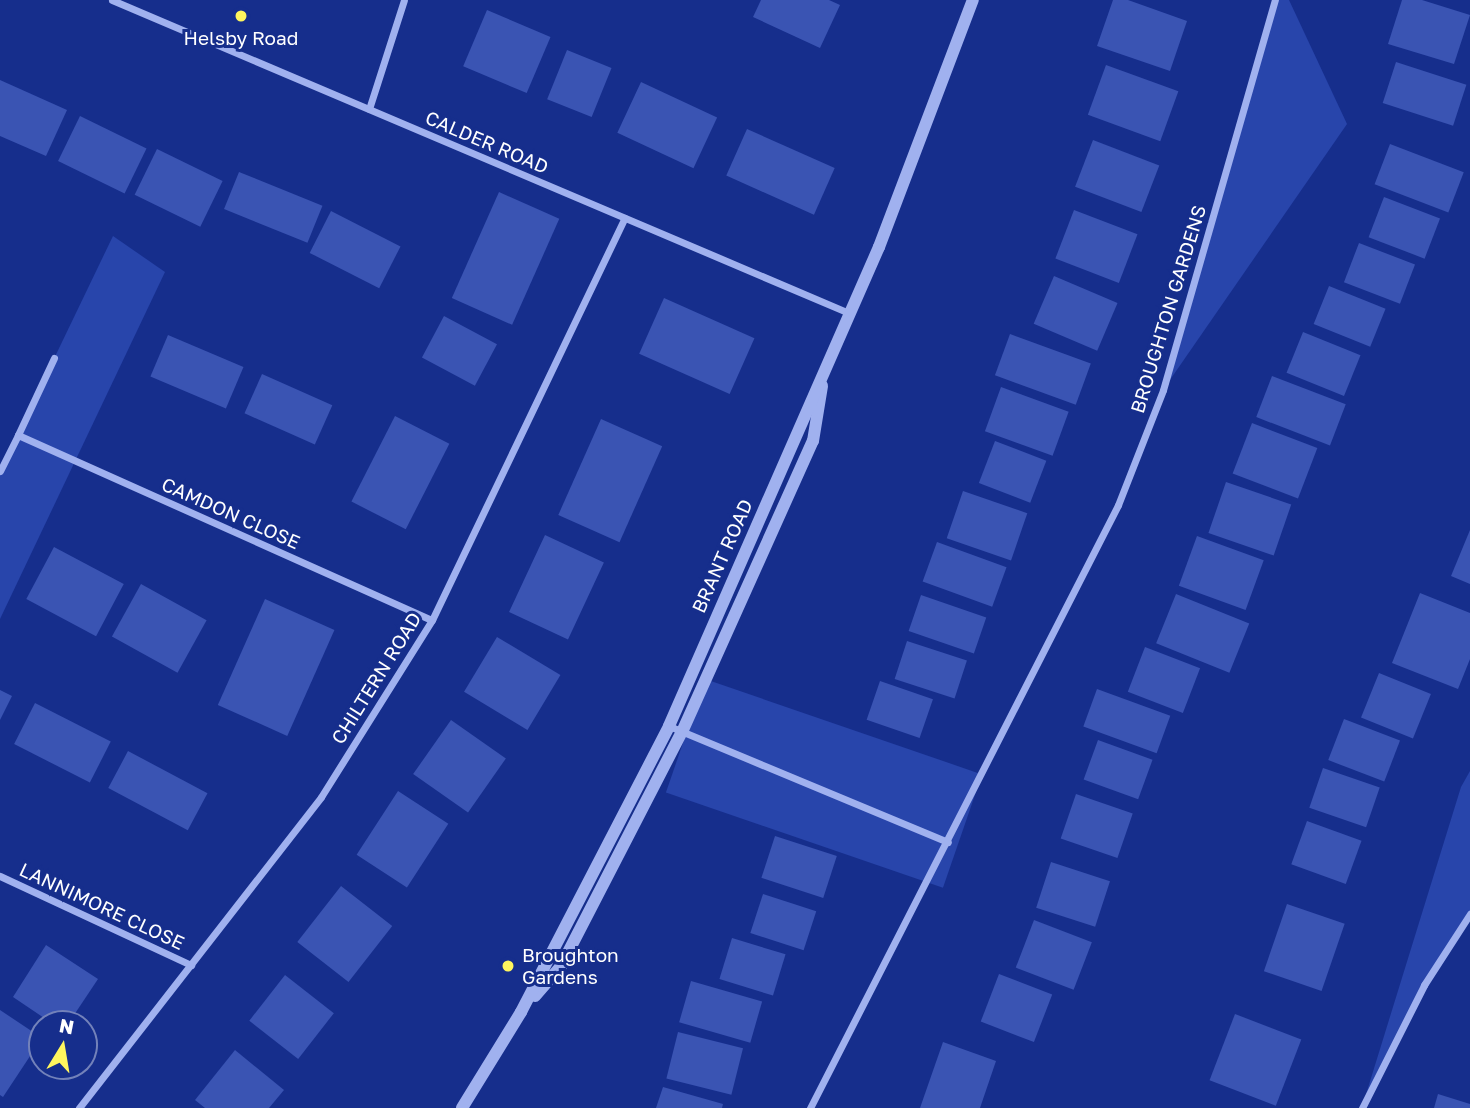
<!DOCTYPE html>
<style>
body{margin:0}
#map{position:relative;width:1470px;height:1108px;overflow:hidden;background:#162e8c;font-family:"Golos Text",sans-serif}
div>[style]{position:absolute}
.green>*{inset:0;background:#2845ab;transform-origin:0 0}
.building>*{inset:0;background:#3a54b3;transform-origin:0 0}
.minor>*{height:7px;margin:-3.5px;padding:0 3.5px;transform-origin:3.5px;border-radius:3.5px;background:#a0b1ef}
.tertiary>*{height:12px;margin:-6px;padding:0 6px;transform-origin:6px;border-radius:6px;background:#a0b1ef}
.dots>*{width:19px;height:19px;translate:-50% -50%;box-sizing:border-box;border:4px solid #162e8c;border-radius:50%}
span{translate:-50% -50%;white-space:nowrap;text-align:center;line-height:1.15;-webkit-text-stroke:6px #162e8c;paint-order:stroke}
.poi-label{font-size:19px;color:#fff}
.left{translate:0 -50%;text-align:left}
.street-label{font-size:19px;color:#fff}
.north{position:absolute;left:28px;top:1010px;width:70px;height:70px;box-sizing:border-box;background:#162e8c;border:2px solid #7382ba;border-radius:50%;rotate:11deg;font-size:19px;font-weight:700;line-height:28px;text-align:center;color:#fff}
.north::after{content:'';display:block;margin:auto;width:24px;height:32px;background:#fff65e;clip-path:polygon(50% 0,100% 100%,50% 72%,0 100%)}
</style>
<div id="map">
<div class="green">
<i style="clip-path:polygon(1275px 0,1289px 0,1347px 124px,1163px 390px)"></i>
<i style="clip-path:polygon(113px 236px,165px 272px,0 619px,0 471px)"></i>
<i style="left:705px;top:679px;width:293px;height:120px;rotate:19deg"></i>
<i style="clip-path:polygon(1470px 771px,1470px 914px,1424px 985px,1363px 1104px,1461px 787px)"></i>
</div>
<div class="building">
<i style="clip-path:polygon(761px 0,829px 0,840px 5px,820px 48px,753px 17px)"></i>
<i style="clip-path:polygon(1113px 0,1128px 0,1187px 21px,1170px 71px,1097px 46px)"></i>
<i style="clip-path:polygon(1402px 0,1422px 0,1470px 15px,1454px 64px,1388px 44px)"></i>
<i style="left:487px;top:10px;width:69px;height:61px;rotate:23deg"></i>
<i style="left:567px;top:50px;width:48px;height:53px;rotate:22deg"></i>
<i style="left:1396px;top:62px;width:74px;height:43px;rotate:18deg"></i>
<i style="left:1106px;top:65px;width:77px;height:53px;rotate:20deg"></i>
<i style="clip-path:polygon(0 80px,67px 110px,46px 156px,0 136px)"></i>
<i style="left:641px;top:82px;width:84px;height:56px;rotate:25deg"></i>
<i style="left:80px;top:116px;width:74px;height:50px;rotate:26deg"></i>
<i style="left:747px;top:129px;width:96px;height:51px;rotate:24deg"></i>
<i style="left:1093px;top:140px;width:71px;height:50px;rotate:21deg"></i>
<i style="left:1390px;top:144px;width:79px;height:43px;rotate:21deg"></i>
<i style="left:157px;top:149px;width:73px;height:51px;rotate:26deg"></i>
<i style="left:239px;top:172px;width:90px;height:40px;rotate:22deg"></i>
<i style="left:499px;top:192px;width:66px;height:116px;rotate:24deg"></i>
<i style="left:1384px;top:197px;width:60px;height:43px;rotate:21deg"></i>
<i style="left:1074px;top:210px;width:68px;height:52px;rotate:21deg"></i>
<i style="left:331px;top:211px;width:78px;height:47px;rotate:27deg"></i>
<i style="left:1359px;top:243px;width:60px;height:42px;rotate:21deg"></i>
<i style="left:1054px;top:276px;width:69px;height:52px;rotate:23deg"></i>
<i style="left:1329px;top:286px;width:61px;height:41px;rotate:22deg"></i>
<i style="left:664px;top:298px;width:99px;height:61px;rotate:24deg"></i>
<i style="left:444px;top:316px;width:60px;height:47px;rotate:28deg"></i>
<i style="left:1303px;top:332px;width:62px;height:44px;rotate:22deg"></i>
<i style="left:1010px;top:334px;width:86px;height:44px;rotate:20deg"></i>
<i style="left:168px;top:335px;width:82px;height:45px;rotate:23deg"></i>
<i style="left:262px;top:374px;width:77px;height:43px;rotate:24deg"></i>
<i style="left:1272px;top:376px;width:79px;height:44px;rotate:21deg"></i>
<i style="left:1001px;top:387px;width:72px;height:47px;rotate:20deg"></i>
<i style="left:395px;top:416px;width:61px;height:96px;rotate:27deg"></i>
<i style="left:601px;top:419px;width:67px;height:105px;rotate:24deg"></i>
<i style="left:1252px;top:423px;width:70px;height:54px;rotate:21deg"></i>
<i style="left:995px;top:441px;width:55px;height:45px;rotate:21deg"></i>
<i style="left:1226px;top:482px;width:69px;height:54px;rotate:19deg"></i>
<i style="left:963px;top:491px;width:68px;height:50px;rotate:19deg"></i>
<i style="clip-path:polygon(1470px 530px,1470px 584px,1451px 576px)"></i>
<i style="left:545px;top:535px;width:65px;height:85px;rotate:25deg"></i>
<i style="left:1197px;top:536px;width:71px;height:53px;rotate:20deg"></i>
<i style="left:937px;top:542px;width:74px;height:42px;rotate:20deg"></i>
<i style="left:54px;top:547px;width:79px;height:59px;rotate:28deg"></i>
<i style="left:141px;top:584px;width:75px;height:60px;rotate:29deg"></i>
<i style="clip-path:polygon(1420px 593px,1470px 613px,1470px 659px,1458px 689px,1392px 663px)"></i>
<i style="left:1176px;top:594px;width:79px;height:53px;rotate:22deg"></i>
<i style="left:921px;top:595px;width:69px;height:38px;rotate:19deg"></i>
<i style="left:265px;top:599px;width:76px;height:116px;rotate:24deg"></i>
<i style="left:497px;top:637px;width:74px;height:64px;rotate:31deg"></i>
<i style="left:907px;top:641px;width:63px;height:40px;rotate:18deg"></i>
<i style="left:1145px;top:647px;width:59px;height:48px;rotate:21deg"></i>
<i style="left:1379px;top:673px;width:56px;height:48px;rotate:22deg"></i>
<i style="left:880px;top:681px;width:56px;height:41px;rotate:19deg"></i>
<i style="left:1097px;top:689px;width:78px;height:40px;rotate:20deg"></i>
<i style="clip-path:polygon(0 690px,12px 696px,0 720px)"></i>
<i style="left:35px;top:703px;width:85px;height:46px;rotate:27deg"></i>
<i style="left:1344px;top:719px;width:60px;height:44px;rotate:21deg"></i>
<i style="left:451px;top:720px;width:67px;height:66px;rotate:35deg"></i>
<i style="left:1098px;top:740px;width:58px;height:42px;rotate:20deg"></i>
<i style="left:128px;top:751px;width:90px;height:42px;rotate:28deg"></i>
<i style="left:1323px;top:768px;width:60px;height:42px;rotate:19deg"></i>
<i style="left:398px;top:791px;width:60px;height:76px;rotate:33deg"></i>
<i style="left:1076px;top:794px;width:60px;height:47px;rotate:19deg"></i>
<i style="left:1307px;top:821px;width:58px;height:46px;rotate:20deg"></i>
<i style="left:775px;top:836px;width:65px;height:44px;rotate:18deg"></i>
<i style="left:1051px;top:862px;width:62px;height:48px;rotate:18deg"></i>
<i style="left:341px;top:886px;width:65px;height:71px;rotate:38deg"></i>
<i style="left:763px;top:894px;width:56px;height:41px;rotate:18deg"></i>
<i style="left:1287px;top:904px;width:61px;height:71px;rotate:19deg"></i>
<i style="left:1034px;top:920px;width:62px;height:51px;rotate:21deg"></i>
<i style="left:732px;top:938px;width:56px;height:43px;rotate:17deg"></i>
<i style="clip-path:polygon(46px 945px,98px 979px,68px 1024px,53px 1024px,13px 997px)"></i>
<i style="left:999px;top:974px;width:57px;height:51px;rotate:21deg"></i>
<i style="left:285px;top:975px;width:62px;height:58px;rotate:38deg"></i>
<i style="left:691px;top:981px;width:74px;height:43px;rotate:16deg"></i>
<i style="clip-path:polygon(0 1010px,42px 1038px,3px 1097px,0 1095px)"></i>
<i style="left:1235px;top:1014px;width:71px;height:71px;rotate:21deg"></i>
<i style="left:678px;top:1032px;width:67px;height:48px;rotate:14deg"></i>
<i style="clip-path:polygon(943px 1042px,996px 1061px,980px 1108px,920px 1108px)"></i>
<i style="clip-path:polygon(235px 1050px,284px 1090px,269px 1108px,205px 1108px,195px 1100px)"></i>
<i style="clip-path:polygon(663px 1087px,723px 1104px,722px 1108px,656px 1108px)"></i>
<i style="clip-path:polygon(1438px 1094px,1470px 1104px,1470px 1108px,1434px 1108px)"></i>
</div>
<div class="minor">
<i style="left:112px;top:0;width:801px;rotate:23.01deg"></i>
<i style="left:369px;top:109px;width:114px;rotate:-72.2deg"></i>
<i style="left:54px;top:358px;width:85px;rotate:115.1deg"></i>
<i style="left:18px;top:435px;width:453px;rotate:24.1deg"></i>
<i style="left:0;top:471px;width:40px;rotate:-63.4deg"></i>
<i style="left:669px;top:726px;width:302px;rotate:22.6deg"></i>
<i style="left:0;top:876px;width:211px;rotate:25deg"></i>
<i style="left:79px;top:1108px;width:394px;rotate:-52.1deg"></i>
<i style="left:321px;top:797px;width:209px;rotate:-57.9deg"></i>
<i style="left:432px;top:620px;width:446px;rotate:-64.4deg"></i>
<i style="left:810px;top:1108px;width:677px;rotate:-62.94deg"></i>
<i style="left:1118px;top:505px;width:123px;rotate:-68.6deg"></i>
<i style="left:1163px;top:390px;width:406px;rotate:-74deg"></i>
<i style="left:1362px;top:1108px;width:138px;rotate:-63.2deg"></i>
<i style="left:1424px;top:985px;width:85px;rotate:-57.1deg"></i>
</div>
<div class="tertiary">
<i style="left:535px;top:996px;width:40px;rotate:-49deg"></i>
<i style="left:561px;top:966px;width:263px;rotate:-62.7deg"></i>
<i style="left:682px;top:732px;width:319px;rotate:-65.8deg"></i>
<i style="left:813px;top:441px;width:56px;rotate:-80.7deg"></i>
<i style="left:462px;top:1108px;width:113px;rotate:-58.4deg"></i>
<i style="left:521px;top:1012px;width:322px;rotate:-62.6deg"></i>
<i style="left:669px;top:726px;width:523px;rotate:-66.33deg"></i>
<i style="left:879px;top:247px;width:264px;rotate:-69.2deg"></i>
</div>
<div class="dots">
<i style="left:241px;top:16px;background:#fff65e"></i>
<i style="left:508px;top:966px;background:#fff65e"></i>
</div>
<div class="poi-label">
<span style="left:241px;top:38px">Helsby Road</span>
<span class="left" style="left:522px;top:966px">Broughton<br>Gardens</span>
</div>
<div class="street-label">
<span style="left:487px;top:142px;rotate:23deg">CALDER ROAD</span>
<span style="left:1168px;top:309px;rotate:-73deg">BROUGHTON GARDENS</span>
<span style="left:231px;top:513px;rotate:24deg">CAMDON CLOSE</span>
<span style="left:722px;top:556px;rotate:-66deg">BRANT ROAD</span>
<span style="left:376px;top:678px;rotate:-58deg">CHILTERN ROAD</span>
<span style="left:102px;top:906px;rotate:25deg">LANNIMORE CLOSE</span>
</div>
<div class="north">N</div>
</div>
